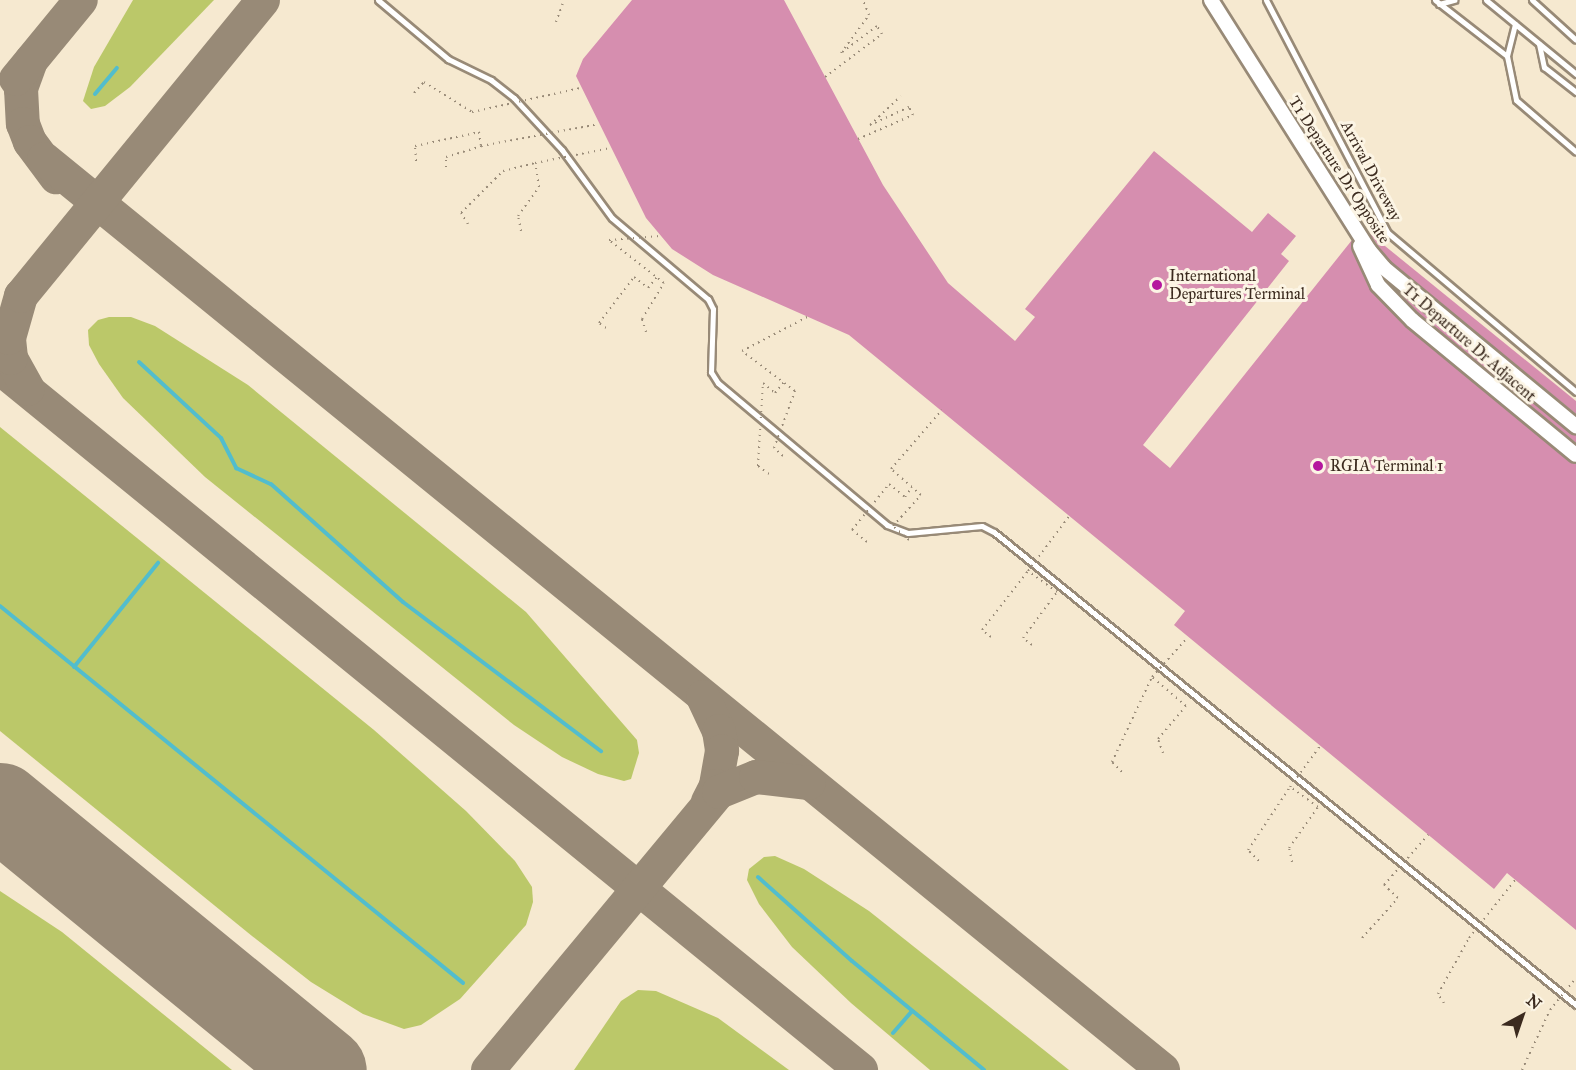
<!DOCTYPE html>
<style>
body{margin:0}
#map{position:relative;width:1576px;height:1070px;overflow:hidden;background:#f6e9d0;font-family:"IM FELL Great Primer",serif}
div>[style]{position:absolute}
.green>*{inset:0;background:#bbc869}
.stream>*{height:4px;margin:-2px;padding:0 2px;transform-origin:2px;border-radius:2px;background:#52bdcd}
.taxiway>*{height:34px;margin:-17px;padding:0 17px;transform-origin:17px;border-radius:17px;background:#988a77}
.runway>*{height:87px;margin:-43.5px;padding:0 43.5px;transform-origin:43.5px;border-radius:43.5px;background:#988a77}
.building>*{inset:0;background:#d68eaf}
.path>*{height:2px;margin-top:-1px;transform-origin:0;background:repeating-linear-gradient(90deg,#988a77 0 1.5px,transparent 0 6px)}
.roads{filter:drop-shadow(2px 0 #988a77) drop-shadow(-2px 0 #988a77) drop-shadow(0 2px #988a77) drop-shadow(0 -2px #988a77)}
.service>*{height:5px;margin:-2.5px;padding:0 2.5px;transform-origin:2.5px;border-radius:2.5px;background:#fff}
.tertiary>*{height:14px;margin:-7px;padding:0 7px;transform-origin:7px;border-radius:7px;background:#fff}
.path-bridge>*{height:2px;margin-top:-1px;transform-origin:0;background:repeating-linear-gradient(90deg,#988a77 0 1.5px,transparent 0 6px)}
.dots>*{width:16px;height:16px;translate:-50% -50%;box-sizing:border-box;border:3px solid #fcf5e5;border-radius:50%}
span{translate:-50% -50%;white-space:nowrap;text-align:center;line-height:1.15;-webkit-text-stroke:6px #fcf5e5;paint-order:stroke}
.street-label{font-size:16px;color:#3b2a1e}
.poi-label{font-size:16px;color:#3b2a1e}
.left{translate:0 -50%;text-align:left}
.north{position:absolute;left:1492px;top:986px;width:60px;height:60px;-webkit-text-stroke:4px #fcf5e5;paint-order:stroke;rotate:40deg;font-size:16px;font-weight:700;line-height:24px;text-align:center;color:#3b2a1e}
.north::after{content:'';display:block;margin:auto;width:21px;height:27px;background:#3b2a1e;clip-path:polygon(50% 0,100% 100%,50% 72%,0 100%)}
</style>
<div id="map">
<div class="green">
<i style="clip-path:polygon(133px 0,214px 0,130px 87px,105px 106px,91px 109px,83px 101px,94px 67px)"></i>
<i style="clip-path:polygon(109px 317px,131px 317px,155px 326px,248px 385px,526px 612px,637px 740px,639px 753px,631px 779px,624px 781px,598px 774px,562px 757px,514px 725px,205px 477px,123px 398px,99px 364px,89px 345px,88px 330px,98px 320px)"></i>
<i style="clip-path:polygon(0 427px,374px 730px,466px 811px,515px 861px,532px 887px,533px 902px,526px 925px,460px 999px,421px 1025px,404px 1029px,363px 1014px,311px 982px,252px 936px,0 731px)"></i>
<i style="clip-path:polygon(775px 856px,804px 869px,869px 911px,1069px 1070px,930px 1070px,851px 1003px,792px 947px,759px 904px,747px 880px,749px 869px,764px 857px)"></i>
<i style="clip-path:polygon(0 891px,62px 932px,232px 1070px,0 1070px)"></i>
<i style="clip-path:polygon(638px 990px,656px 991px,718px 1018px,789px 1070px,574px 1070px,621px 1001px)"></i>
</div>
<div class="stream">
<i style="left:95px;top:94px;width:34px;rotate:-50deg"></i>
<i style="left:139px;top:362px;width:112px;rotate:42.8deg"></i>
<i style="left:221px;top:438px;width:34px;rotate:63deg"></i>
<i style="left:236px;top:468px;width:38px;rotate:25deg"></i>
<i style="left:271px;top:484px;width:177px;rotate:41.8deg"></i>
<i style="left:403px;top:602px;width:248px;rotate:37deg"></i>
<i style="left:0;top:606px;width:597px;rotate:39.15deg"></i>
<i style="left:74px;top:667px;width:134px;rotate:-51.1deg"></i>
<i style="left:758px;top:877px;width:126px;rotate:41.8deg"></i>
<i style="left:852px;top:961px;width:171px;rotate:39.5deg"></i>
<i style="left:893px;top:1033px;width:29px;rotate:-49deg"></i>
</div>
<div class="taxiway">
<i style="left:31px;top:61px;width:30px;rotate:110deg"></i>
<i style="left:21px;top:89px;width:35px;rotate:87deg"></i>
<i style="left:23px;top:124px;width:19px;rotate:69deg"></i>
<i style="left:30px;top:142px;width:44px;rotate:53.4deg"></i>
<i style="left:16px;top:79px;width:102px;rotate:-50.6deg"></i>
<i style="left:44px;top:159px;width:1443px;rotate:39.15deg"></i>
<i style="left:0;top:368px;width:1111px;rotate:39.19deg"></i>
<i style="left:28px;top:389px;width:35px;rotate:-119deg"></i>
<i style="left:11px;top:358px;width:20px;rotate:-96deg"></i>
<i style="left:9px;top:338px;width:44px;rotate:-74.1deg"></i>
<i style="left:21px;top:296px;width:382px;rotate:-50.7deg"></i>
<i style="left:703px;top:697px;width:38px;rotate:65deg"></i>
<i style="left:719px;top:731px;width:20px;rotate:81deg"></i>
<i style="left:722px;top:751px;width:36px;rotate:100deg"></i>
<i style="left:716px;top:786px;width:18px;rotate:117deg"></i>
<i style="left:488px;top:1070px;width:361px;rotate:-50.3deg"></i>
<i style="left:719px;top:792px;width:40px;rotate:-22deg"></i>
<i style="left:756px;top:777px;width:53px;rotate:6.5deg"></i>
</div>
<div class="runway">
<i style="left:0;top:806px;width:417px;rotate:39.3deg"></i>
</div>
<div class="building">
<i style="clip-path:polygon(632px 0,784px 0,883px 185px,948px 283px,1015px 341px,1035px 317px,1025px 309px,1154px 151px,1252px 232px,1268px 213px,1296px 236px,1281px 254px,1289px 261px,1143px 445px,1170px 468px,1352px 240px,1352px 250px,1370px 289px,1406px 326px,1576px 464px,1576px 930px,1507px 873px,1494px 889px,1174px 625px,1185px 611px,849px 335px,713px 275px,672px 249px,646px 218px,576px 76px,583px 59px)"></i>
<i style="clip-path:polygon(1369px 233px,1576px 401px,1576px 414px,1390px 262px)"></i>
<i style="clip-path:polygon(1391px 285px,1576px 435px,1576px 443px,1418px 313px)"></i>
</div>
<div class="path">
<i style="left:556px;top:22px;width:23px;rotate:-70deg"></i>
<i style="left:825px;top:77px;width:71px;rotate:-37deg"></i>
<i style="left:882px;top:34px;width:9px;rotate:-122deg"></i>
<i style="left:877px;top:26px;width:45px;rotate:143.1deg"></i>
<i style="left:841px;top:53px;width:47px;rotate:-53.6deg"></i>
<i style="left:869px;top:15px;width:16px;rotate:-112deg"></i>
<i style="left:858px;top:139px;width:60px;rotate:-23.6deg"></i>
<i style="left:913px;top:115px;width:9px;rotate:-117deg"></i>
<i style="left:909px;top:107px;width:43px;rotate:155.2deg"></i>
<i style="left:870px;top:125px;width:42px;rotate:-43.1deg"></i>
<i style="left:416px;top:161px;width:15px;rotate:-94deg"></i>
<i style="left:415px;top:146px;width:66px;rotate:-12.3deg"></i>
<i style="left:479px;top:132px;width:14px;rotate:82deg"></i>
<i style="left:468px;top:224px;width:13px;rotate:-122deg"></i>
<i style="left:461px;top:213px;width:59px;rotate:-45deg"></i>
<i style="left:503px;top:171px;width:33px;rotate:-14deg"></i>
<i style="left:606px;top:328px;width:9px;rotate:-144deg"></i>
<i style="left:599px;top:323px;width:58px;rotate:-52.7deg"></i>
<i style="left:634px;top:277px;width:18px;rotate:38deg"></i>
<i style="left:648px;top:288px;width:14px;rotate:-51deg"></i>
<i style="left:991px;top:637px;width:11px;rotate:-142deg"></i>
<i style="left:982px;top:630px;width:75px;rotate:-52.1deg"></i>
<i style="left:1122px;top:772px;width:14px;rotate:-135deg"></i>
<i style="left:1112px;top:762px;width:94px;rotate:-64.8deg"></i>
<i style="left:1259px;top:861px;width:16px;rotate:-135deg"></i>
<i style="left:1248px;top:850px;width:76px;rotate:-56.3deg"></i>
</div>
<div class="roads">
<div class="service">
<i style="left:378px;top:0;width:92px;rotate:40.1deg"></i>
<i style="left:448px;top:59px;width:48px;rotate:26deg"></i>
<i style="left:491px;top:80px;width:29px;rotate:38deg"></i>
<i style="left:514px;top:98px;width:71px;rotate:47.3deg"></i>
<i style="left:562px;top:150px;width:84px;rotate:53.7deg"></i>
<i style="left:612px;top:218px;width:126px;rotate:40.2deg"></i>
<i style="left:708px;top:299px;width:11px;rotate:63deg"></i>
<i style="left:713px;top:309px;width:63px;rotate:91.8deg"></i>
<i style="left:711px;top:372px;width:13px;rotate:58deg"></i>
<i style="left:718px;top:383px;width:221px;rotate:40deg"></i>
<i style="left:887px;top:525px;width:22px;rotate:21deg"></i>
<i style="left:908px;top:533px;width:74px;rotate:-5.4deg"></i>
<i style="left:982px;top:526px;width:13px;rotate:27deg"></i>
<i style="left:994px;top:532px;width:750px;rotate:39.1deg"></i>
<i style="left:1266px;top:0;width:263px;rotate:62.4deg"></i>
<i style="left:1388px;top:233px;width:246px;rotate:40.2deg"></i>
<i style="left:1435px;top:0;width:91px;rotate:37.9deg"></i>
<i style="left:1507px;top:56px;width:45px;rotate:78.4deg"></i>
<i style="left:1516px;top:100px;width:79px;rotate:40.9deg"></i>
<i style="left:1486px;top:0;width:117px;rotate:39.4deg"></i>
<i style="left:1532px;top:0;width:59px;rotate:42.3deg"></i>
<i style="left:1439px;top:4px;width:16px;rotate:-15deg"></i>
<i style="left:1539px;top:44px;width:24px;rotate:78deg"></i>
<i style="left:1544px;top:67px;width:41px;rotate:38deg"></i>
<i style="left:1507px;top:56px;width:33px;rotate:-76deg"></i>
</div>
<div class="tertiary">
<i style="left:1211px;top:0;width:296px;rotate:57.7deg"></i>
<i style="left:1369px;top:250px;width:23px;rotate:50deg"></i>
<i style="left:1384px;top:268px;width:249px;rotate:39.5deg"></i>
<i style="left:1360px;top:246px;width:43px;rotate:65.2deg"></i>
<i style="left:1378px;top:285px;width:49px;rotate:45.8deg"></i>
<i style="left:1412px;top:320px;width:212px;rotate:39.5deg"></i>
</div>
</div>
<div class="path-bridge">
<i style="left:414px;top:93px;width:15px;rotate:-48deg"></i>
<i style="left:424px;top:82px;width:57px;rotate:32deg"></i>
<i style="left:472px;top:112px;width:111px;rotate:-12.5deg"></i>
<i style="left:446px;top:167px;width:10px;rotate:-90deg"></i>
<i style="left:446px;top:157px;width:37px;rotate:-17deg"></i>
<i style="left:481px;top:146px;width:120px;rotate:-10.6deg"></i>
<i style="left:521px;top:231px;width:15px;rotate:-101deg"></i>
<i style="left:518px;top:216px;width:36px;rotate:-54deg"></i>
<i style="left:539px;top:187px;width:24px;rotate:-99deg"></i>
<i style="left:535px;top:163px;width:77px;rotate:-11.2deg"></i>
<i style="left:646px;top:332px;width:14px;rotate:-107deg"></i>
<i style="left:642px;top:319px;width:42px;rotate:-58.6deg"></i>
<i style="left:664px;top:283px;width:70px;rotate:-142deg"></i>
<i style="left:609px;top:240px;width:51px;rotate:-4.5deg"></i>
<i style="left:783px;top:456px;width:12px;rotate:-138deg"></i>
<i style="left:774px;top:448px;width:61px;rotate:-69.8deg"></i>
<i style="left:795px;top:391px;width:66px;rotate:-143deg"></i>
<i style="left:742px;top:351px;width:76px;rotate:-27.6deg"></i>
<i style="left:769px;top:474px;width:14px;rotate:-144deg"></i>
<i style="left:758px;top:466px;width:83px;rotate:-86.6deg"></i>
<i style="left:763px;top:383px;width:16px;rotate:40deg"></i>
<i style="left:775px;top:393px;width:14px;rotate:-51deg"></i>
<i style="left:909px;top:540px;width:21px;rotate:-139deg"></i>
<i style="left:893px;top:526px;width:42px;rotate:-47.9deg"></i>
<i style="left:921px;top:495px;width:40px;rotate:-139deg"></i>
<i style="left:891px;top:469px;width:78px;rotate:-49.2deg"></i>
<i style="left:867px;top:542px;width:19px;rotate:-141deg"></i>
<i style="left:852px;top:530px;width:59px;rotate:-51.2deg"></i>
<i style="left:889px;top:484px;width:21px;rotate:39deg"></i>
<i style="left:905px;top:497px;width:12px;rotate:-55deg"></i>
<i style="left:1032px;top:645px;width:11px;rotate:-142deg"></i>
<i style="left:1023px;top:638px;width:57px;rotate:-53.5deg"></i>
<i style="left:1057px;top:592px;width:36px;rotate:-144deg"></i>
<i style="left:1028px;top:571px;width:70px;rotate:-53.1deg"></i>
<i style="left:1163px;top:753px;width:15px;rotate:-110deg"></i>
<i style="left:1158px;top:739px;width:43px;rotate:-49.7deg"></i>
<i style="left:1186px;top:706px;width:45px;rotate:-139.5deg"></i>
<i style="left:1152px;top:677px;width:54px;rotate:-48deg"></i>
<i style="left:1292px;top:862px;width:14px;rotate:-102deg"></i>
<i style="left:1289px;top:848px;width:50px;rotate:-54.7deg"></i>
<i style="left:1318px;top:807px;width:34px;rotate:-144deg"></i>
<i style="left:1290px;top:787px;width:51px;rotate:-53.8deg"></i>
<i style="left:1362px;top:938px;width:54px;rotate:-48deg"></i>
<i style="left:1398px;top:898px;width:19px;rotate:-137deg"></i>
<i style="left:1384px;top:885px;width:67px;rotate:-48.7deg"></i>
<i style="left:1444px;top:1003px;width:11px;rotate:-124deg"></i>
<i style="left:1438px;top:994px;width:64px;rotate:-61deg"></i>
<i style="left:1469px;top:938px;width:74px;rotate:-51.6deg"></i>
<i style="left:1522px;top:1070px;width:66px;rotate:-65deg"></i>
<i style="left:1550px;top:1010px;width:41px;rotate:-50.9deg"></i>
</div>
<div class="dots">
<i style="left:1157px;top:285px;background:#b5179e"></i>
<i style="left:1318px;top:466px;background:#b5179e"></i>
</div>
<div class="street-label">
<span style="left:1339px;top:170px;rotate:57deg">T1 Departure Dr Opposite</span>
<span style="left:1371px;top:171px;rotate:62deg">Arrival Driveway</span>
<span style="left:1469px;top:343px;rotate:41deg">T1 Departure Dr Adjacent</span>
</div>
<div class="poi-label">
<span class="left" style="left:1169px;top:285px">International<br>Departures Terminal</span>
<span class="left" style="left:1330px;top:466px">RGIA Terminal 1</span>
</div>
<div class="north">N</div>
</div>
